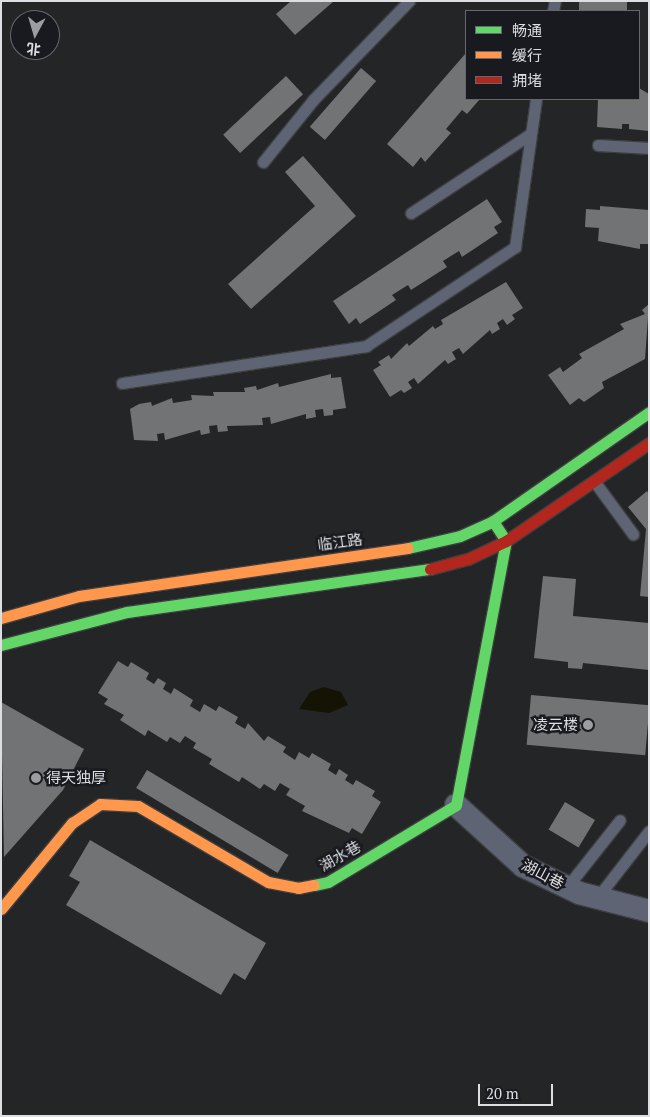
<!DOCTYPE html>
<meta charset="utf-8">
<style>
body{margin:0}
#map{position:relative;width:650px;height:1117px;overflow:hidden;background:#232527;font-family:"PT Serif","Noto Sans SC",serif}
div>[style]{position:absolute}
.water>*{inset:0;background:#151404}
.building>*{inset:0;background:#727375;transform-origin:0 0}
.roads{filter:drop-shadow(1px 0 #3e3f40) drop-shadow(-1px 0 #3e3f40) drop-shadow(0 1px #3e3f40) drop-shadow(0 -1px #3e3f40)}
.lane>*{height:11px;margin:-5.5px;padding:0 5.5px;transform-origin:5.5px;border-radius:5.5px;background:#5e6473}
.street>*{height:22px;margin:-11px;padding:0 11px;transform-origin:11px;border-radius:11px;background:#5e6473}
.fast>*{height:11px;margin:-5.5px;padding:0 5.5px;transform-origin:5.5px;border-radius:5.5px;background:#63d668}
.slow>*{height:11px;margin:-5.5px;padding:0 5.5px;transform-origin:5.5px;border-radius:5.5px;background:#ff974d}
.jam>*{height:11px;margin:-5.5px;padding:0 5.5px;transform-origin:5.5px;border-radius:5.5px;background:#b3261e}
.dots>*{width:14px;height:14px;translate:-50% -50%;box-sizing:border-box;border:2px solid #191a1f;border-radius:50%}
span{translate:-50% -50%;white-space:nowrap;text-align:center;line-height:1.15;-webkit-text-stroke:5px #191a1f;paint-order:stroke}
.street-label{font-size:15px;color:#dddee1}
.poi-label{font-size:15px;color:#dddee1}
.right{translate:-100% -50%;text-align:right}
.left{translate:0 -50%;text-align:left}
.frame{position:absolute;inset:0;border:2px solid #dddee1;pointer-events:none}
.legend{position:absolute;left:465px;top:10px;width:175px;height:90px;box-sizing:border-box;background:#191a1f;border:1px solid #67686d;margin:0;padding:6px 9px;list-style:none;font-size:15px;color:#dddee1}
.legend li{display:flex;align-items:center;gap:10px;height:25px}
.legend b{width:25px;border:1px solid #67686d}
.north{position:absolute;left:10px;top:10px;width:50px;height:50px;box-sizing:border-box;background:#191a1f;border:1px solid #67686d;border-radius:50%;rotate:186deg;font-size:14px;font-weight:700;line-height:20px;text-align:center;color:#dddee1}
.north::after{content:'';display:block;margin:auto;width:18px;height:22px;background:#9c9da0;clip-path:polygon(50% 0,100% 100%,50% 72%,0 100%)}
.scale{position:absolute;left:478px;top:1084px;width:75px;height:22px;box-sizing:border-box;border:2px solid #dddee1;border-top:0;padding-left:6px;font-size:15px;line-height:18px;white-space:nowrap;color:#dddee1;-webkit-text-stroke:4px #191a1f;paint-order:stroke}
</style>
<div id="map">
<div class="water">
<i style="clip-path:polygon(324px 687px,341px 692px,348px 705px,329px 713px,299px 709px,310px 692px)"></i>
</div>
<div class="building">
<i style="clip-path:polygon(291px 1px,334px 1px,295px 35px,276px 14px)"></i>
<i style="left:579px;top:1px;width:48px;height:10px"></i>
<i style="clip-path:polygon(466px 53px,466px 99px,480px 99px,467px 114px,462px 110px,446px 129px,451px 133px,425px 162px,421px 157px,413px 167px,387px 144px)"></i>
<i style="left:361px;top:68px;width:20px;height:78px;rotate:41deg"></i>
<i style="left:286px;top:76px;width:25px;height:86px;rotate:47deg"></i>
<i style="clip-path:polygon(639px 88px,649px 94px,649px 131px,629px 129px,629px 124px,622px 124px,622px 129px,597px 127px,598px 99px,639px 99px)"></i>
<i style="clip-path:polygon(303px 156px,356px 216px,251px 309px,228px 284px,315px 206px,285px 172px)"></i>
<i style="clip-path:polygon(487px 199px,502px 222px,494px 227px,498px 233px,462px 257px,459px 251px,443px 261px,447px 267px,411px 290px,408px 285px,392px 295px,396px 300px,360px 324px,356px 318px,349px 324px,333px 301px)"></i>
<i style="clip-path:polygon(600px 206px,649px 210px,649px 244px,640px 244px,640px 249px,598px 241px,599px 228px,585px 227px,586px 209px,600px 210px)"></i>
<i style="clip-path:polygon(506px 282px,523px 308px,512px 315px,515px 319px,507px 325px,503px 319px,497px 323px,500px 329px,492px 334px,490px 330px,463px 354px,459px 348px,452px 352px,456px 359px,448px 364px,445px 360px,418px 384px,414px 378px,408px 382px,412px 388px,404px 393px,401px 390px,390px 397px,373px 370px,381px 365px,378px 362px,389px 355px,391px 359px,407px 343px,409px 346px,433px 326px,435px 329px,443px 324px,441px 320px)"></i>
<i style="clip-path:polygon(649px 304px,645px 359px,602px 382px,604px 388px,584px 402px,579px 398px,570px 405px,548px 375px,560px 367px,563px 372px,582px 358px,579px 354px,624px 329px,620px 324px,645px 314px,642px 310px)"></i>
<i style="clip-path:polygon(331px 374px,331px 378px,341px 377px,346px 408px,333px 410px,333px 415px,324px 416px,323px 409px,315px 410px,316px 417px,306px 419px,306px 414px,271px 424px,270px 417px,262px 418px,263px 425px,227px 426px,228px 431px,218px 432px,217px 425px,209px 426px,210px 433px,201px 435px,200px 430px,165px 440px,164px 433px,157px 434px,158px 441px,134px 440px,130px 409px,139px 404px,151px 402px,152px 406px,172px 398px,173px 403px,192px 400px,191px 395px,214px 396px,213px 392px,245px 392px,244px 388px,256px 386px,257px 390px,278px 383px,279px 387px)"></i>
<i style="clip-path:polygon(647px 491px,649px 494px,649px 597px,640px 596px,646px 529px,628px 507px)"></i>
<i style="clip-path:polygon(543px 576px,576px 579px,573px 616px,649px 623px,649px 670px,583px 663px,582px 669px,568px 668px,568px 662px,534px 658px)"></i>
<i style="clip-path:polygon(118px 661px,128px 667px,131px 662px,149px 673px,146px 679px,154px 684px,158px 678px,166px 683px,163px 689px,171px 694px,174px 688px,193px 700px,190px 706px,200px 712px,204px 704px,216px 711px,219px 706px,238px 717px,235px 723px,245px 729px,248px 723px,264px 741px,268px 736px,286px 747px,283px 752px,295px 760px,299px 752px,309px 758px,312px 753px,331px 764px,328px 770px,336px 775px,339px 769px,348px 775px,345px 780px,353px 785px,356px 780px,375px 791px,372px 796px,381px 802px,362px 834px,352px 828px,349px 833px,302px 811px,305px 806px,286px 795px,290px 789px,280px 783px,275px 791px,264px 784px,260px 789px,242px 777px,239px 782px,209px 764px,212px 759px,193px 748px,196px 743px,185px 736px,180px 743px,170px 737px,167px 742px,148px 730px,145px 736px,120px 720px,124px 715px,104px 704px,108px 699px,98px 693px)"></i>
<i style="left:531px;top:695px;width:119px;height:50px;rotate:5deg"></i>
<i style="clip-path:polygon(1px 702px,84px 749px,63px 790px,4px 857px)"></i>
<i style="left:147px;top:770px;width:165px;height:21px;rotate:31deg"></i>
<i style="left:565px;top:802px;width:35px;height:32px;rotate:31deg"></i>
<i style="clip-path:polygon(90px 840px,266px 943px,245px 980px,234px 973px,221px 995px,66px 905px,80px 882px,69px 876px)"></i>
</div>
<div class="roads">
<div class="lane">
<i style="left:553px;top:11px;width:10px;rotate:-79deg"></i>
<i style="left:598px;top:145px;width:51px;rotate:3.4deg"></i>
<i style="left:263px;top:162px;width:80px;rotate:-51.1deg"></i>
<i style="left:313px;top:100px;width:138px;rotate:-45.9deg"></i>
<i style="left:411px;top:213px;width:141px;rotate:-33.5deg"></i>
<i style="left:122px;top:383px;width:247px;rotate:-8.6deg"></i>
<i style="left:366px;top:346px;width:179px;rotate:-33.6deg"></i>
<i style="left:515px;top:247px;width:149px;rotate:-81.9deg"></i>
<i style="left:594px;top:481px;width:66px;rotate:53.7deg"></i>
<i style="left:567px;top:887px;width:85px;rotate:-51.7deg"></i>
<i style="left:597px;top:898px;width:85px;rotate:-52.2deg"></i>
</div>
<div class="street">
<i style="left:456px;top:805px;width:91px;rotate:42.3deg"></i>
<i style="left:523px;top:866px;width:62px;rotate:25.7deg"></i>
<i style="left:579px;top:893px;width:72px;rotate:14.4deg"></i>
</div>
<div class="fast">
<i style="left:408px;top:548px;width:53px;rotate:-13deg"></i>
<i style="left:460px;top:536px;width:36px;rotate:-24deg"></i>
<i style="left:493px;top:521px;width:190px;rotate:-34.9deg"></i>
<i style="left:1px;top:645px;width:130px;rotate:-14.7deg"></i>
<i style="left:127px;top:612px;width:306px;rotate:-8.1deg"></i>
<i style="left:314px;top:885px;width:14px;rotate:-12deg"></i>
<i style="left:328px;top:882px;width:149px;rotate:-31deg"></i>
<i style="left:456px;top:805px;width:269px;rotate:-79.3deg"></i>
<i style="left:506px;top:541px;width:24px;rotate:-123deg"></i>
</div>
<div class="slow">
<i style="left:1px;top:618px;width:81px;rotate:-15.8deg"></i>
<i style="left:79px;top:596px;width:332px;rotate:-8.3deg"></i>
<i style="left:1px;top:909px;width:112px;rotate:-50.5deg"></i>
<i style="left:72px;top:823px;width:34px;rotate:-34deg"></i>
<i style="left:100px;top:804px;width:38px;rotate:3deg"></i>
<i style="left:138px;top:806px;width:151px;rotate:30.3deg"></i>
<i style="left:268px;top:882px;width:31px;rotate:11deg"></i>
<i style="left:298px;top:888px;width:16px;rotate:-11deg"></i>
</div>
<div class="jam">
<i style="left:430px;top:569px;width:39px;rotate:-15deg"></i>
<i style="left:468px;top:559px;width:42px;rotate:-25.3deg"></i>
<i style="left:506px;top:541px;width:173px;rotate:-34.4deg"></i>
</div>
</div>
<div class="dots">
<i style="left:588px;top:725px;background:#9c9da0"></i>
<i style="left:36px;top:778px;background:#9c9da0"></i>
</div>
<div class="street-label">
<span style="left:340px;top:542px;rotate:-8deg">临江路</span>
<span style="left:340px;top:856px;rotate:-29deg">湖水巷</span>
<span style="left:543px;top:874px;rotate:28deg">湖山巷</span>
</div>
<div class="poi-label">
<span class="right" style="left:578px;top:725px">凌云楼</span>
<span class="left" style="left:46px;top:778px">得天独厚</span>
</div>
<div class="frame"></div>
<ul class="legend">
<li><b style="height:6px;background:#63d668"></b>畅通</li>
<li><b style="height:6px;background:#ff974d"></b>缓行</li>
<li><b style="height:6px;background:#b3261e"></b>拥堵</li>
</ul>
<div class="north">北</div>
<div class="scale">20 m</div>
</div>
